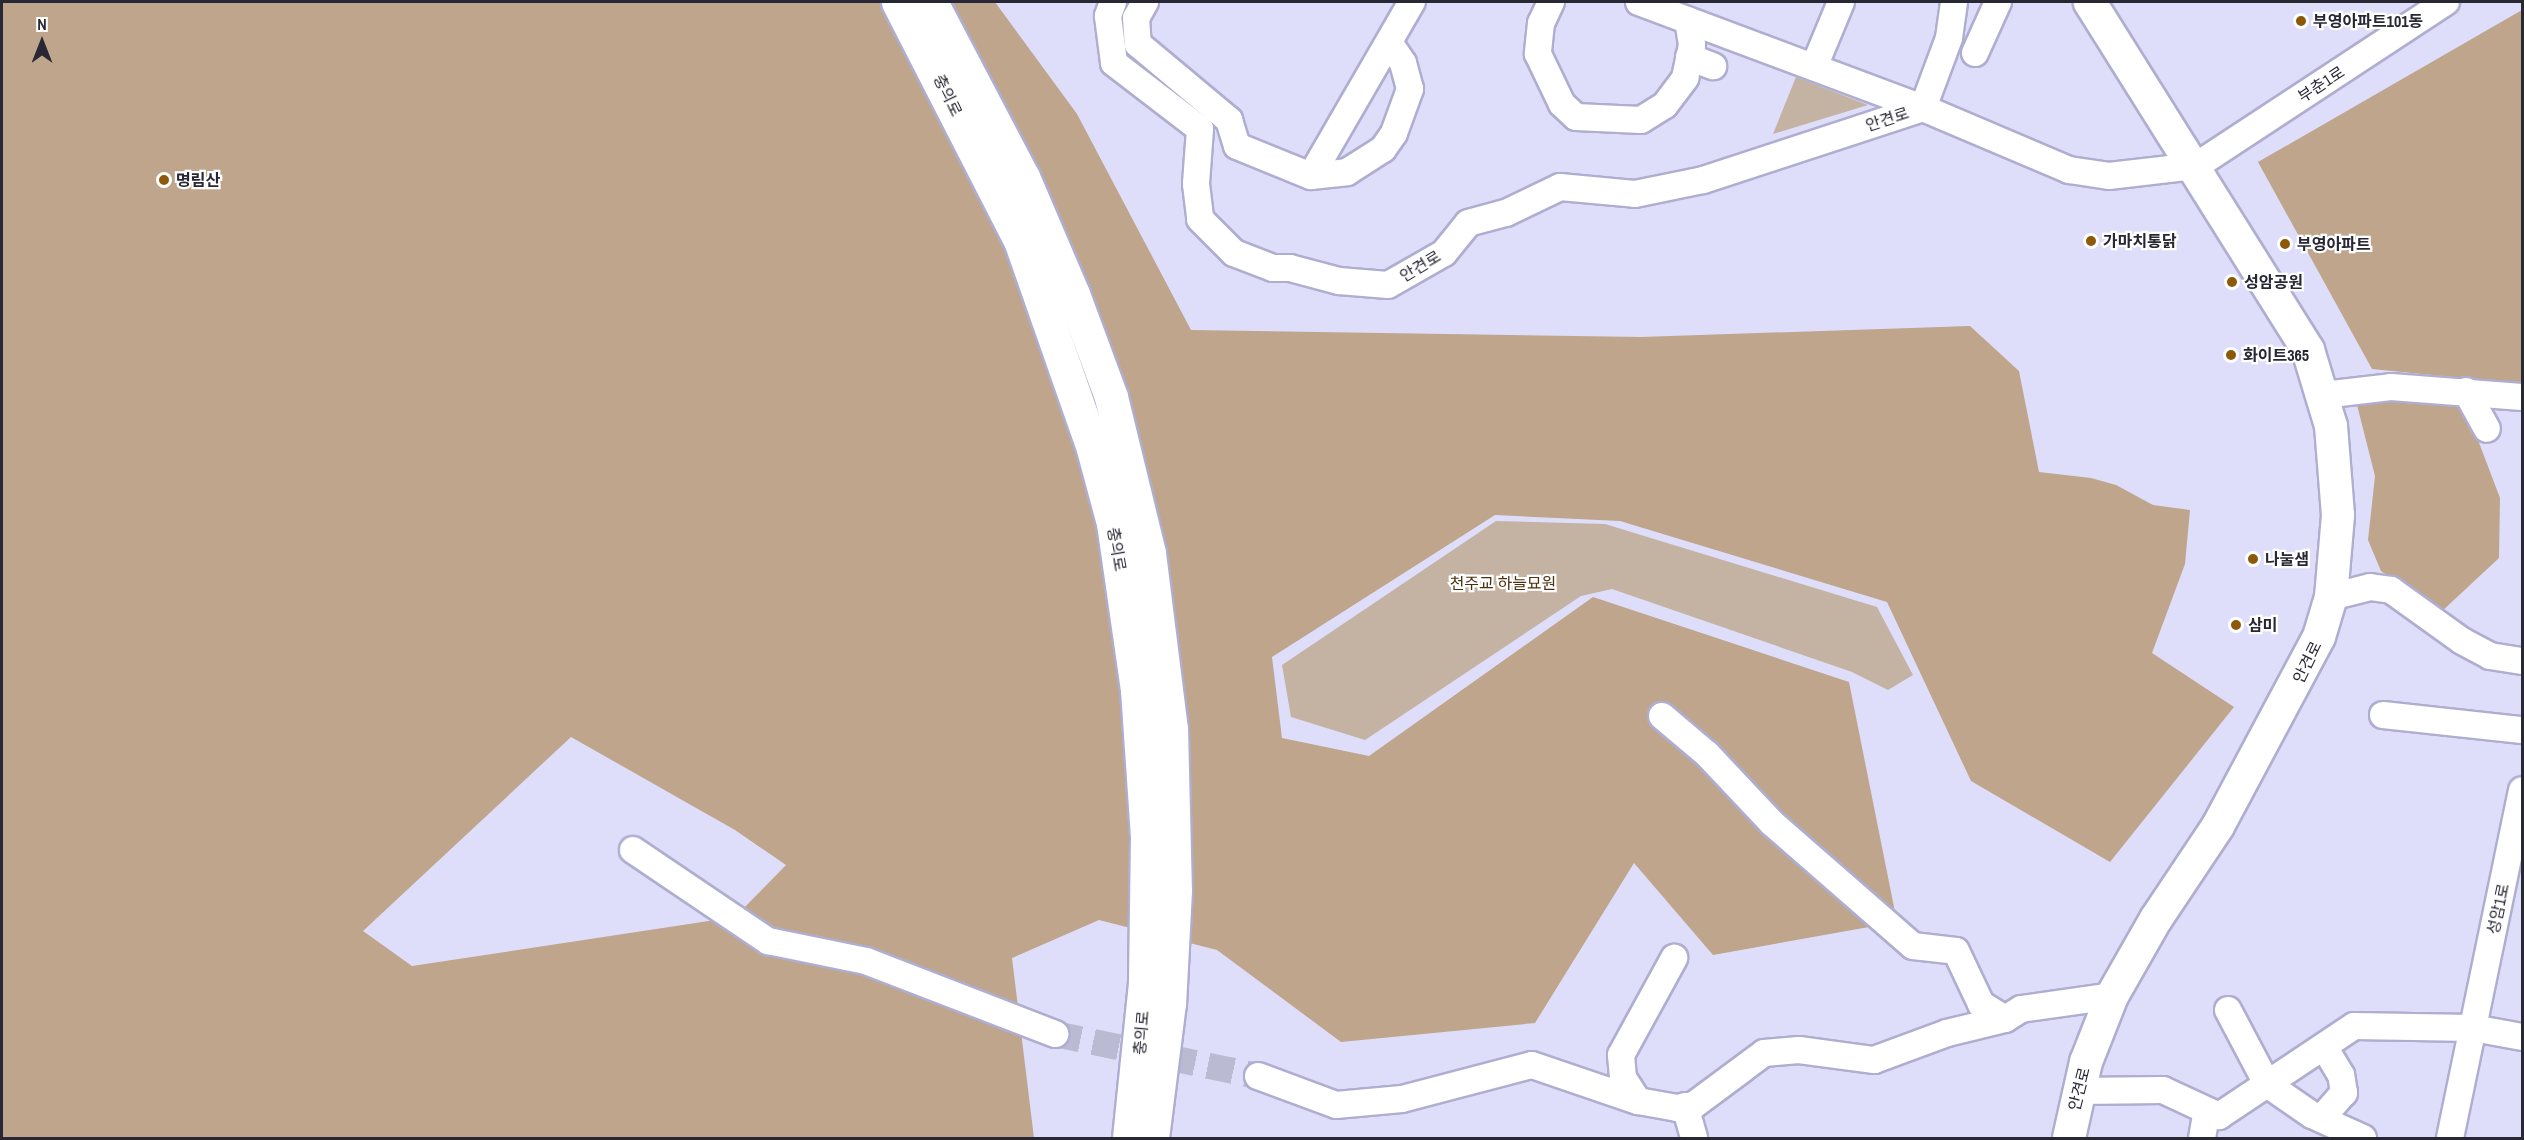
<!DOCTYPE html>
<meta charset="utf-8">
<style>
body{margin:0}
#map{position:relative;width:2524px;height:1140px;overflow:hidden;background:#dedefa;font-family:"Archivo Narrow","Noto Sans KR",sans-serif}
div>[style]{position:absolute}
.green>*{inset:0;background:#c4b3a2}
.forest>*{inset:0;background:#bea58b}
.minor-tunnel>*{height:26px;margin-top:-13px;transform-origin:0;background:repeating-linear-gradient(90deg,#babad3 0 26px,transparent 0 39px)}
.roads{filter:drop-shadow(2px 0 #afaed0) drop-shadow(-2px 0 #afaed0) drop-shadow(0 2px #afaed0) drop-shadow(0 -2px #afaed0)}
.minor>*{height:26px;margin:-13px;padding:0 13px;transform-origin:13px;border-radius:13px;background:#fff}
.major>*{height:32px;margin:-16px;padding:0 16px;transform-origin:16px;border-radius:16px;background:#fff}
.highway>*{height:33px;margin:-16.5px;padding:0 16.5px;transform-origin:16.5px;border-radius:16.5px;background:#fff}
.dots>*{width:16px;height:16px;translate:-50% -50%;box-sizing:border-box;border:3px solid #fff;border-radius:50%}
span{translate:-50% -50%;white-space:nowrap;text-align:center;line-height:1.15;-webkit-text-stroke:4.5px #fff;paint-order:stroke}
.poi-label{font-size:16px;color:#282835;font-weight:700}
.left{translate:0 -50%;text-align:left}
.street-label{font-size:16px;color:#282835}
.park-label{font-size:16px;color:#4b300f}
.frame{position:absolute;inset:0;border:3px solid #282835;pointer-events:none}
.north{position:absolute;left:12px;top:12px;width:60px;height:60px;-webkit-text-stroke:4px #fff;paint-order:stroke;rotate:0deg;font-size:16px;font-weight:700;line-height:24px;text-align:center;color:#282835}
.north::after{content:'';display:block;margin:auto;width:21px;height:27px;background:#282835;clip-path:polygon(50% 0,100% 100%,50% 72%,0 100%)}
</style>
<div id="map">
<div class="green">
<i style="clip-path:polygon(1796px 77px,1868px 105px,1773px 134px)"></i>
<i style="clip-path:polygon(1496px 521px,1605px 524px,1877px 607px,1913px 675px,1888px 690px,1852px 672px,1612px 589px,1581px 596px,1365px 740px,1291px 717px,1282px 665px)"></i>
</div>
<div class="forest">
<i style="clip-path:polygon(evenodd,2px 2px,995px 2px,1077px 114px,1191px 330px,1641px 337px,1970px 326px,2019px 371px,2039px 472px,2091px 478px,2116px 485px,2153px 505px,2190px 510px,2185px 564px,2152px 653px,2234px 707px,2110px 862px,1971px 781px,1887px 602px,1620px 521px,1495px 515px,1272px 657px,1282px 738px,1369px 756px,1593px 597px,1849px 682px,1897px 922px,1713px 955px,1634px 863px,1535px 1023px,1341px 1042px,1217px 950px,1099px 920px,1012px 958px,1034px 1138px,2px 1138px,2px 2px,571px 737px,735px 830px,786px 865px,735px 917px,412px 966px,363px 931px,571px 737px)"></i>
<i style="clip-path:polygon(2522px 10px,2522px 384px,2372px 369px,2258px 162px)"></i>
<i style="clip-path:polygon(2353px 389px,2454px 396px,2478px 440px,2500px 498px,2499px 558px,2441px 612px,2381px 571px,2368px 540px,2375px 476px)"></i>
</div>
<div class="minor-tunnel">
<i style="left:1055px;top:1034px;width:207px;rotate:11.7deg"></i>
</div>
<div class="roads">
<div class="minor">
<i style="left:1113px;top:2px;width:15px;rotate:110deg"></i>
<i style="left:1108px;top:16px;width:47px;rotate:82.7deg"></i>
<i style="left:1114px;top:63px;width:108px;rotate:37.5deg"></i>
<i style="left:1200px;top:129px;width:55px;rotate:94.2deg"></i>
<i style="left:1196px;top:184px;width:35px;rotate:83deg"></i>
<i style="left:1200px;top:219px;width:48px;rotate:45deg"></i>
<i style="left:1234px;top:253px;width:42px;rotate:21deg"></i>
<i style="left:1273px;top:268px;width:17px"></i>
<i style="left:1290px;top:268px;width:51px;rotate:14.9deg"></i>
<i style="left:1339px;top:281px;width:49px;rotate:4.7deg"></i>
<i style="left:1388px;top:285px;width:64px;rotate:-29.7deg"></i>
<i style="left:1444px;top:253px;width:38px;rotate:-51deg"></i>
<i style="left:1468px;top:223px;width:39px;rotate:-15deg"></i>
<i style="left:1506px;top:213px;width:60px;rotate:-25.7deg"></i>
<i style="left:1560px;top:187px;width:75px;rotate:5.3deg"></i>
<i style="left:1635px;top:194px;width:69px;rotate:-11.6deg"></i>
<i style="left:1703px;top:180px;width:231px;rotate:-18.1deg"></i>
<i style="left:1145px;top:2px;width:18px;rotate:119deg"></i>
<i style="left:1136px;top:18px;width:26px;rotate:86deg"></i>
<i style="left:1138px;top:44px;width:119px;rotate:39.9deg"></i>
<i style="left:1229px;top:120px;width:27px;rotate:73deg"></i>
<i style="left:1237px;top:146px;width:80px;rotate:22.1deg"></i>
<i style="left:1311px;top:176px;width:201px;rotate:-59.9deg"></i>
<i style="left:1551px;top:2px;width:23px;rotate:115deg"></i>
<i style="left:1541px;top:23px;width:31px;rotate:96deg"></i>
<i style="left:1538px;top:54px;width:55px;rotate:64.4deg"></i>
<i style="left:1562px;top:104px;width:19px;rotate:43deg"></i>
<i style="left:1576px;top:117px;width:65px;rotate:2.6deg"></i>
<i style="left:1641px;top:120px;width:28px;rotate:-32deg"></i>
<i style="left:1665px;top:105px;width:34px;rotate:-53deg"></i>
<i style="left:1685px;top:78px;width:34px;rotate:-78deg"></i>
<i style="left:1692px;top:45px;width:25px;rotate:-99deg"></i>
<i style="left:1639px;top:2px;width:303px;rotate:20.5deg"></i>
<i style="left:1923px;top:108px;width:159px;rotate:23deg"></i>
<i style="left:2069px;top:170px;width:40px;rotate:8.5deg"></i>
<i style="left:2109px;top:176px;width:88px;rotate:-6.6deg"></i>
<i style="left:2196px;top:166px;width:299px;rotate:-33.3deg"></i>
<i style="left:1975px;top:53px;width:56px;rotate:-65.7deg"></i>
<i style="left:1689px;top:57px;width:26px;rotate:21deg"></i>
<i style="left:1814px;top:67px;width:70px;rotate:-67.4deg"></i>
<i style="left:1923px;top:108px;width:75px;rotate:-69.6deg"></i>
<i style="left:1949px;top:38px;width:36px;rotate:-82deg"></i>
<i style="left:1311px;top:176px;width:36px;rotate:-6deg"></i>
<i style="left:1347px;top:172px;width:43px;rotate:-32.6deg"></i>
<i style="left:1383px;top:149px;width:19px;rotate:-55deg"></i>
<i style="left:1394px;top:133px;width:47px;rotate:-70deg"></i>
<i style="left:1410px;top:89px;width:27px;rotate:-105deg"></i>
<i style="left:1403px;top:63px;width:25px;rotate:-124deg"></i>
<i style="left:2466px;top:391px;width:43px;rotate:61.1deg"></i>
<i style="left:2323px;top:395px;width:68px;rotate:-6.7deg"></i>
<i style="left:2391px;top:387px;width:131px;rotate:4.4deg"></i>
<i style="left:2331px;top:597px;width:40px;rotate:-14.4deg"></i>
<i style="left:2370px;top:587px;width:21px;rotate:8deg"></i>
<i style="left:2391px;top:590px;width:87px;rotate:35.7deg"></i>
<i style="left:2462px;top:641px;width:32px;rotate:28deg"></i>
<i style="left:2490px;top:656px;width:32px;rotate:9deg"></i>
<i style="left:2383px;top:715px;width:140px;rotate:6.2deg"></i>
<i style="left:1662px;top:716px;width:59px;rotate:40.2deg"></i>
<i style="left:1707px;top:754px;width:95px;rotate:46.7deg"></i>
<i style="left:1772px;top:823px;width:187px;rotate:41.1deg"></i>
<i style="left:1913px;top:946px;width:43px;rotate:6.6deg"></i>
<i style="left:1956px;top:951px;width:59px;rotate:64.7deg"></i>
<i style="left:1981px;top:1004px;width:28px;rotate:32deg"></i>
<i style="left:633px;top:850px;width:163px;rotate:34deg"></i>
<i style="left:768px;top:941px;width:100px;rotate:11.5deg"></i>
<i style="left:866px;top:961px;width:203px;rotate:21.1deg"></i>
<i style="left:2228px;top:1010px;width:84px;rotate:62.2deg"></i>
<i style="left:2267px;top:1084px;width:55px;rotate:34.6deg"></i>
<i style="left:2312px;top:1115px;width:56px;rotate:24.3deg"></i>
<i style="left:1258px;top:1076px;width:83px;rotate:20.4deg"></i>
<i style="left:1336px;top:1105px;width:66px;rotate:-5.2deg"></i>
<i style="left:1402px;top:1099px;width:134px;rotate:-14.7deg"></i>
<i style="left:1532px;top:1065px;width:112px;rotate:18.8deg"></i>
<i style="left:1638px;top:1101px;width:40px;rotate:10deg"></i>
<i style="left:1677px;top:1108px;width:17px;rotate:-10deg"></i>
<i style="left:1694px;top:1105px;width:87px;rotate:-36.6deg"></i>
<i style="left:1764px;top:1053px;width:35px;rotate:-5deg"></i>
<i style="left:1799px;top:1050px;width:76px;rotate:7.6deg"></i>
<i style="left:1874px;top:1060px;width:78px;rotate:-20.3deg"></i>
<i style="left:1947px;top:1033px;width:60px;rotate:-13.6deg"></i>
<i style="left:2005px;top:1019px;width:19px;rotate:-32deg"></i>
<i style="left:2021px;top:1009px;width:92px;rotate:-8.1deg"></i>
<i style="left:2078px;top:1091px;width:85px;rotate:-0.7deg"></i>
<i style="left:2163px;top:1090px;width:62px;rotate:24.9deg"></i>
<i style="left:2219px;top:1116px;width:162px;rotate:-33.7deg"></i>
<i style="left:2354px;top:1026px;width:119px;rotate:1deg"></i>
<i style="left:2473px;top:1028px;width:50px;rotate:10.4deg"></i>
<i style="left:1638px;top:1101px;width:27px;rotate:-123deg"></i>
<i style="left:1623px;top:1078px;width:23px;rotate:-95deg"></i>
<i style="left:1621px;top:1055px;width:111px;rotate:-61.3deg"></i>
<i style="left:1685px;top:1106px;width:33px;rotate:74deg"></i>
<i style="left:2321px;top:1119px;width:35px;rotate:-49deg"></i>
<i style="left:2344px;top:1093px;width:18px;rotate:-99deg"></i>
<i style="left:2341px;top:1075px;width:33px;rotate:-121deg"></i>
<i style="left:2202px;top:1138px;width:27px;rotate:-80deg"></i>
<i style="left:2450px;top:1138px;width:355px;rotate:-78.3deg"></i>
</div>
<div class="major">
<i style="left:2069px;top:1138px;width:78px;rotate:-77.4deg"></i>
<i style="left:2086px;top:1062px;width:71px;rotate:-68.5deg"></i>
<i style="left:2112px;top:996px;width:89px;rotate:-60.3deg"></i>
<i style="left:2156px;top:919px;width:112px;rotate:-56.3deg"></i>
<i style="left:2218px;top:826px;width:214px;rotate:-61.9deg"></i>
<i style="left:2319px;top:637px;width:42px;rotate:-73.3deg"></i>
<i style="left:2331px;top:597px;width:82px;rotate:-85.1deg"></i>
<i style="left:2338px;top:515px;width:89px;rotate:-94.5deg"></i>
<i style="left:2331px;top:426px;width:79px;rotate:-106.8deg"></i>
<i style="left:2308px;top:350px;width:411px;rotate:-122.1deg"></i>
</div>
<div class="highway">
<i style="left:898px;top:2px;width:267px;rotate:62.9deg"></i>
<i style="left:1020px;top:240px;width:221px;rotate:70.7deg"></i>
<i style="left:1093px;top:449px;width:77px;rotate:74.9deg"></i>
<i style="left:1113px;top:523px;width:169px;rotate:81.8deg"></i>
<i style="left:1137px;top:690px;width:146px;rotate:86.1deg"></i>
<i style="left:1147px;top:836px;width:147px;rotate:90.8deg"></i>
<i style="left:1145px;top:983px;width:156px;rotate:95.9deg"></i>
<i style="left:931px;top:2px;width:198px;rotate:62.3deg"></i>
<i style="left:1023px;top:177px;width:127px;rotate:66.9deg"></i>
<i style="left:1073px;top:294px;width:110px;rotate:69.7deg"></i>
<i style="left:1111px;top:397px;width:161px;rotate:76.3deg"></i>
<i style="left:1149px;top:553px;width:177px;rotate:82.9deg"></i>
<i style="left:1171px;top:729px;width:161px;rotate:88.6deg"></i>
<i style="left:1175px;top:890px;width:113px;rotate:93deg"></i>
<i style="left:1169px;top:1003px;width:136px;rotate:97.2deg"></i>
</div>
</div>
<div class="dots">
<i style="left:2301px;top:21px;background:#8d5807"></i>
<i style="left:164px;top:180px;background:#8d5807"></i>
<i style="left:2091px;top:241px;background:#8d5807"></i>
<i style="left:2285px;top:244px;background:#8d5807"></i>
<i style="left:2232px;top:282px;background:#8d5807"></i>
<i style="left:2231px;top:355px;background:#8d5807"></i>
<i style="left:2253px;top:559px;background:#8d5807"></i>
<i style="left:2236px;top:625px;background:#8d5807"></i>
</div>
<div class="poi-label">
<span class="left" style="left:2313px;top:21px">부영아파트101동</span>
<span class="left" style="left:176px;top:180px">명림산</span>
<span class="left" style="left:2103px;top:241px">가마치통닭</span>
<span class="left" style="left:2297px;top:244px">부영아파트</span>
<span class="left" style="left:2244px;top:282px">성암공원</span>
<span class="left" style="left:2243px;top:355px">화이트365</span>
<span class="left" style="left:2265px;top:559px">나눌샘</span>
<span class="left" style="left:2248px;top:625px">삼미</span>
</div>
<div class="street-label">
<span style="left:2321px;top:84px;rotate:-33deg">부춘1로</span>
<span style="left:948px;top:95px;rotate:64deg">충의로</span>
<span style="left:1887px;top:119px;rotate:-18deg">안견로</span>
<span style="left:1420px;top:266px;rotate:-31deg">안견로</span>
<span style="left:1117px;top:549px;rotate:80deg">충의로</span>
<span style="left:2307px;top:662px;rotate:-64deg">안견로</span>
<span style="left:2498px;top:909px;rotate:-78deg">성암1로</span>
<span style="left:1141px;top:1033px;rotate:-85deg">충의로</span>
<span style="left:2079px;top:1089px;rotate:-76deg">안견로</span>
</div>
<div class="park-label">
<span style="left:1503px;top:583px">천주교 하늘묘원</span>
</div>
<div class="frame"></div>
<div class="north">N</div>
</div>
